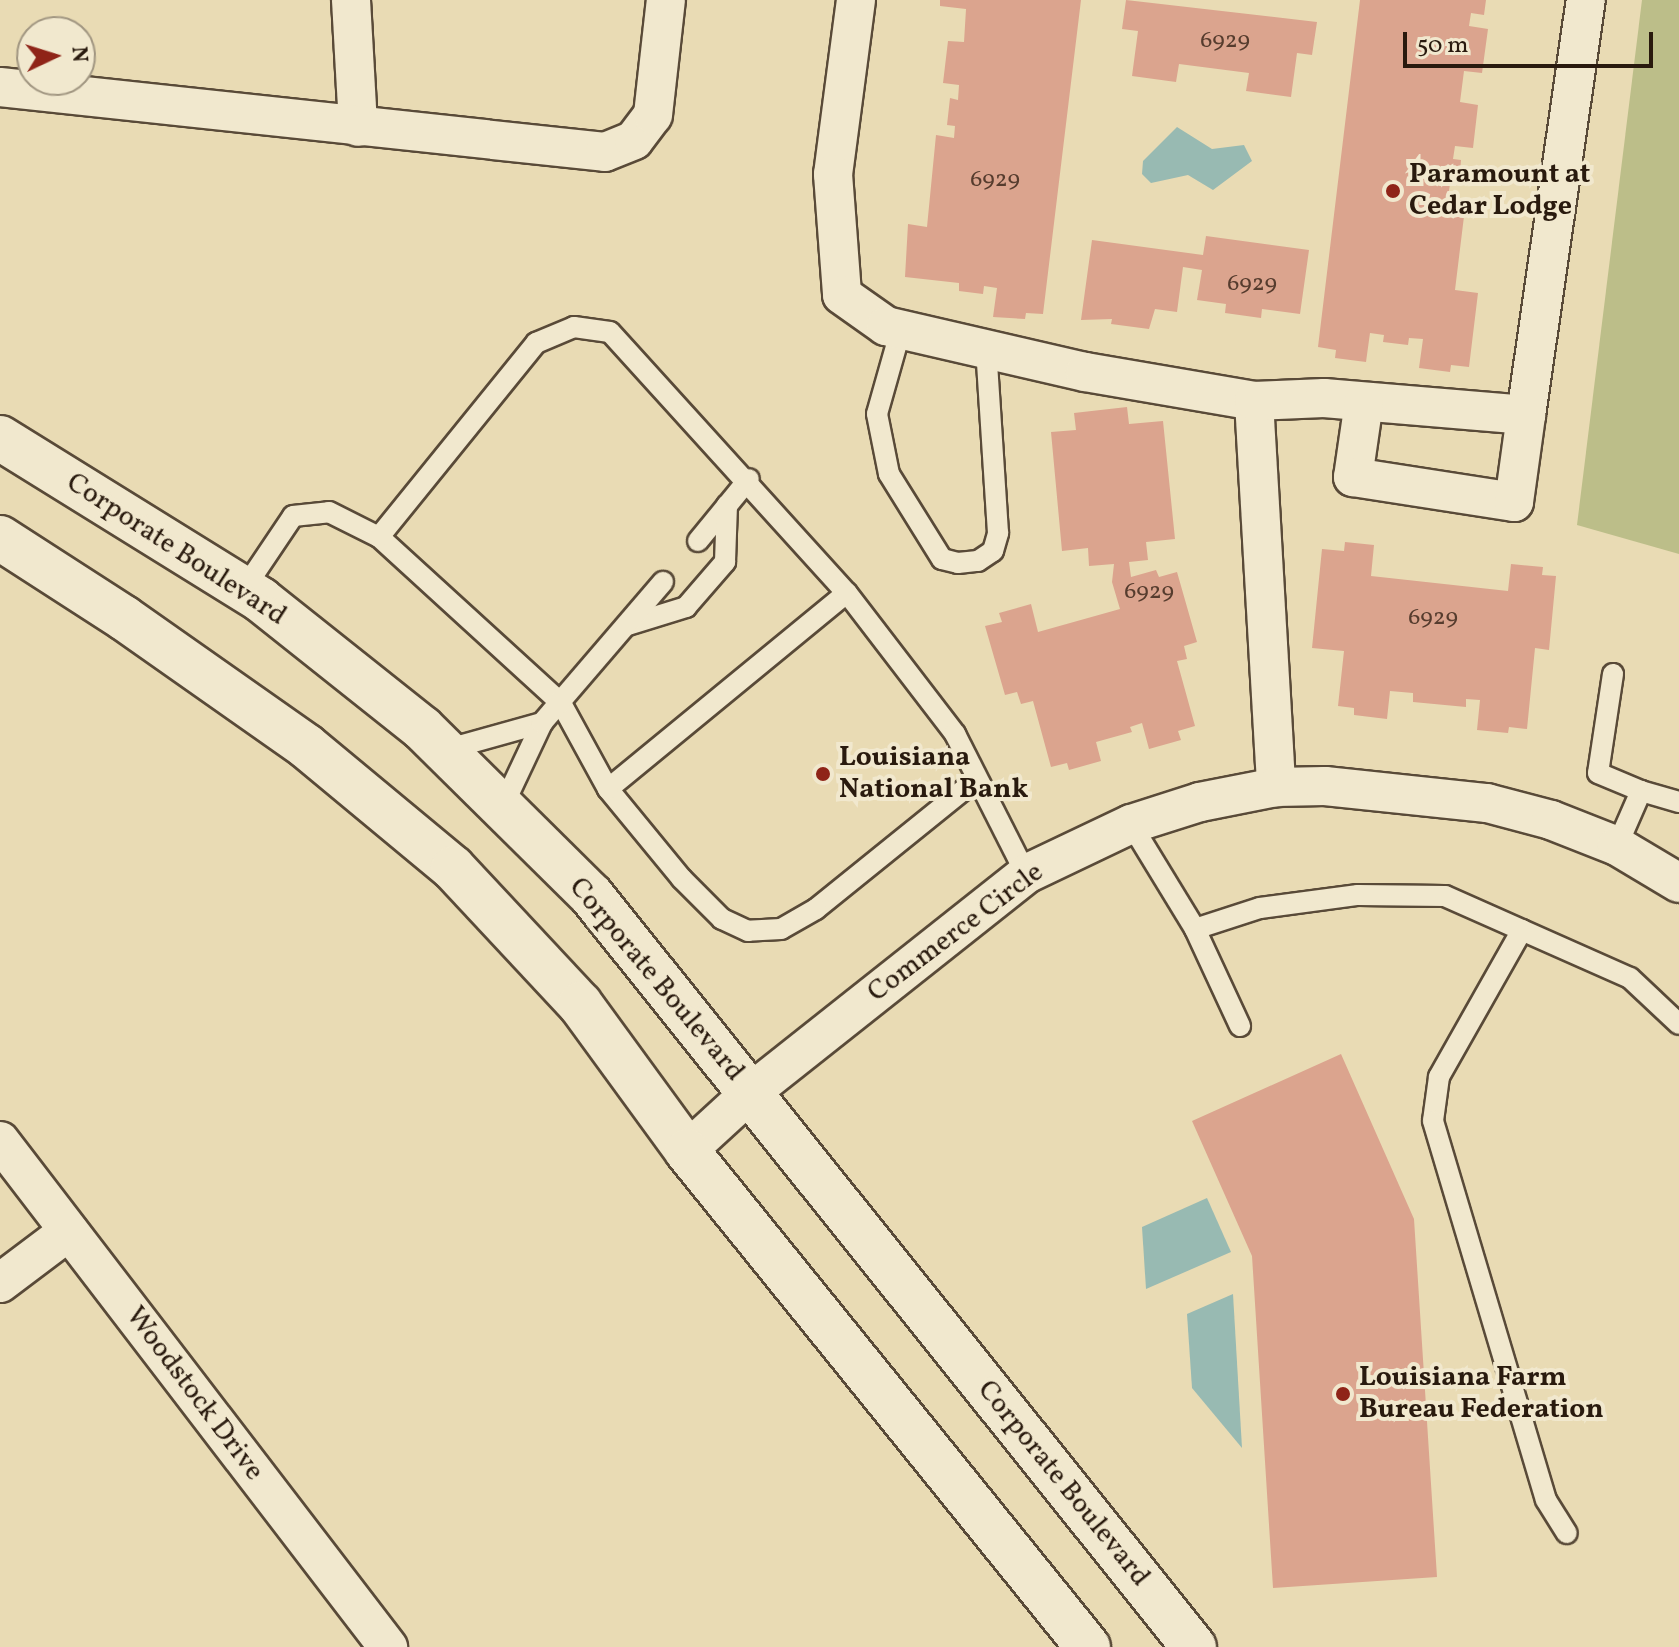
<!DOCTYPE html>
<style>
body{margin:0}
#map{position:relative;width:1679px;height:1647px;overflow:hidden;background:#e9dbb4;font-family:Vollkorn,serif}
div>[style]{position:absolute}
.green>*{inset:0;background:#bcbe89}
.water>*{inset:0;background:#98bab2}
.building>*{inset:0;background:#dba48e}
.roads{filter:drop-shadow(2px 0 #594a38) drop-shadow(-2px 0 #594a38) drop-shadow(0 2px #594a38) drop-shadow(0 -2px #594a38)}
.lane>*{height:20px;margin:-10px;padding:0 10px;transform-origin:10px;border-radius:10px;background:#f1e8ce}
.street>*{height:38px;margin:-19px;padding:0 19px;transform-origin:19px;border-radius:19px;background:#f1e8ce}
.secondary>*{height:44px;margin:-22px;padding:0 22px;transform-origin:22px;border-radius:22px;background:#f1e8ce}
.dots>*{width:22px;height:22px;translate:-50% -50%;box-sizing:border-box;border:4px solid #f1e8ce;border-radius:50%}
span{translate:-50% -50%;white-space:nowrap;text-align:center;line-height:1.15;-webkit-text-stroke:8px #f1e8ce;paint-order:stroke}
.number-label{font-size:24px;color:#563c2e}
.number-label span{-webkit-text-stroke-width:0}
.poi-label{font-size:28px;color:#291a0e;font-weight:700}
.left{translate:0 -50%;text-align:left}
.street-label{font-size:28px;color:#291a0e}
.north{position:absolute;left:16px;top:16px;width:80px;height:80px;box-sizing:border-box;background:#f1e8ce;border:2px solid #a19681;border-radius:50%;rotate:86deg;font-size:22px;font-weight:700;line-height:32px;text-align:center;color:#291a0e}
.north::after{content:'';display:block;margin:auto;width:28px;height:36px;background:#8f2418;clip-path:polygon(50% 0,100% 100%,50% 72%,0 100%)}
.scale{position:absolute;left:1403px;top:32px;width:250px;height:36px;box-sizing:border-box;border:4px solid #291a0e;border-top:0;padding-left:10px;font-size:24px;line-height:28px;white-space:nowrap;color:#291a0e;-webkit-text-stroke:6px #f1e8ce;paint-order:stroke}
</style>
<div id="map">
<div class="green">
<i style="clip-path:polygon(1642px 0,1679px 0,1679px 554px,1577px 525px)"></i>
</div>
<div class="water">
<i style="clip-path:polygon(1177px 127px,1212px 149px,1244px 145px,1252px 161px,1213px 190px,1188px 175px,1151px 183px,1142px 174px,1143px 161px)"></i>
<i style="clip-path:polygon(1207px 1198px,1231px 1252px,1146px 1289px,1142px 1227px)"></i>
<i style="clip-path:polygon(1233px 1294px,1242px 1448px,1192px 1388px,1187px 1314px)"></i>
</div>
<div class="building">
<i style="clip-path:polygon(940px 0,1081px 0,1043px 314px,1026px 313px,1025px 319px,993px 317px,997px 288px,984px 286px,983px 294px,959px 291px,959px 283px,905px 277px,908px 224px,927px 227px,936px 135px,954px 138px,955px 126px,947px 125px,950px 98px,958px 100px,959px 85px,943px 83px,948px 41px,964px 42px,966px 9px,940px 6px)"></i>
<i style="clip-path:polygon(1126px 0,1317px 22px,1312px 55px,1297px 53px,1291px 97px,1246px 91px,1249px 73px,1179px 64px,1176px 82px,1132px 76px,1138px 31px,1122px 29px)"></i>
<i style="clip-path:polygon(1360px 0,1486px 0,1484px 15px,1471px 13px,1469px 26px,1488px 29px,1482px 73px,1464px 71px,1460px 102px,1478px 105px,1473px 148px,1455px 146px,1453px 159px,1461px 160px,1459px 185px,1450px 184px,1448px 197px,1466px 200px,1455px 290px,1478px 293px,1469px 367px,1451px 365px,1450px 372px,1419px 368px,1423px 339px,1409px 338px,1408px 345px,1383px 342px,1384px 335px,1370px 333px,1366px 362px,1335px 358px,1336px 350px,1318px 347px)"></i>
<i style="clip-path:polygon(1206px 236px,1309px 250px,1300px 314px,1262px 309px,1261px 318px,1225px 313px,1226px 304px,1197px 300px,1202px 270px,1183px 267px,1177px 312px,1155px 309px,1149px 329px,1111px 324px,1112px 319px,1081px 320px,1092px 240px,1203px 255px)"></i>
<i style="clip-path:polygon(1127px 407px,1129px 424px,1163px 421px,1175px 539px,1146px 542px,1148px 560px,1129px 562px,1131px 577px,1156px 570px,1159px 577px,1177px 572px,1197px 642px,1184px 646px,1187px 659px,1177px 661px,1195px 726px,1178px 731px,1181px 740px,1149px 749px,1142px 723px,1130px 727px,1132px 732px,1096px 742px,1101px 761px,1069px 770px,1067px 763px,1051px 767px,1033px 701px,1021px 704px,1017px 692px,1005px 695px,985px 626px,1002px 622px,999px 613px,1031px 604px,1038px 632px,1120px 609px,1112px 582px,1114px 564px,1089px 566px,1088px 548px,1062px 551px,1051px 432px,1076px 430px,1074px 413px)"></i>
<i style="clip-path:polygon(1345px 542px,1374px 545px,1371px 576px,1508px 591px,1511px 564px,1543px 567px,1542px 575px,1556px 576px,1549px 650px,1535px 648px,1527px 729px,1509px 727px,1508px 733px,1477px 730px,1480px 700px,1466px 699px,1466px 707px,1413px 702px,1413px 693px,1390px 691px,1387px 719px,1354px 715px,1354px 708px,1338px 706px,1344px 651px,1312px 648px,1322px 549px,1344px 551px)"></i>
<i style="clip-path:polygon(1341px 1054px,1414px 1219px,1437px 1577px,1273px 1588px,1252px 1256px,1192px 1121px)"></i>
</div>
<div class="roads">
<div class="lane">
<i style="left:901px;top:329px;width:88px;rotate:105.8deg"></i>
<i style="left:877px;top:414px;width:61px;rotate:78.7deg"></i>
<i style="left:889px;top:474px;width:100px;rotate:58.1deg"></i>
<i style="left:942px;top:559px;width:16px;rotate:14deg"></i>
<i style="left:958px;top:563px;width:20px;rotate:-6deg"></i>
<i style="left:978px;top:561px;width:18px;rotate:-34deg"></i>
<i style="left:993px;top:551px;width:19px;rotate:-74deg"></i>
<i style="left:998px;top:533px;width:184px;rotate:-93.7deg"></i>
<i style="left:698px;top:541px;width:80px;rotate:-50.6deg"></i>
<i style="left:244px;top:589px;width:88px;rotate:-56.1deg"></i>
<i style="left:293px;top:516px;width:36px;rotate:-6deg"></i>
<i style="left:329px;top:512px;width:56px;rotate:26.6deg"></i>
<i style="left:628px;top:625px;width:61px;rotate:-17.2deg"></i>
<i style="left:686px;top:607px;width:60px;rotate:-49.1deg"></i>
<i style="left:725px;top:562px;width:57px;rotate:-88deg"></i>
<i style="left:1613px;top:674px;width:100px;rotate:98.6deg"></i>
<i style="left:1598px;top:773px;width:47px;rotate:22.7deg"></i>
<i style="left:445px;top:750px;width:101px;rotate:-15.6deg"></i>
<i style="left:977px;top:779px;width:207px;rotate:141.1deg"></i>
<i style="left:816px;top:909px;width:40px;rotate:150.3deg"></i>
<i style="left:781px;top:929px;width:33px;rotate:177deg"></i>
<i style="left:748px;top:931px;width:29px;rotate:-155deg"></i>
<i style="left:722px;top:919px;width:57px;rotate:-135deg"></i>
<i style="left:682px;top:879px;width:117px;rotate:-129.4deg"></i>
<i style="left:608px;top:789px;width:309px;rotate:-39.4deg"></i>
<i style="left:847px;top:593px;width:178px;rotate:52.5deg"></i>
<i style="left:955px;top:734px;width:157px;rotate:63.1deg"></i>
<i style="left:608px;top:789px;width:98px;rotate:-118.7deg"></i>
<i style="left:561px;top:703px;width:246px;rotate:-137.6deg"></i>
<i style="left:379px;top:537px;width:250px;rotate:-51deg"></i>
<i style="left:536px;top:343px;width:41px;rotate:-22.8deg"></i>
<i style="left:574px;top:327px;width:36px;rotate:8deg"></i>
<i style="left:610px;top:332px;width:353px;rotate:47.8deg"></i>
<i style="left:502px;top:808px;width:94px;rotate:-64.8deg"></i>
<i style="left:542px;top:723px;width:186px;rotate:-49.4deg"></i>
<i style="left:1131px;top:824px;width:123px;rotate:58.6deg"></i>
<i style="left:1195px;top:929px;width:107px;rotate:65.1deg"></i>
<i style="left:1617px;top:846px;width:60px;rotate:-66.4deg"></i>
<i style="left:1641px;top:791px;width:40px;rotate:16deg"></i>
<i style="left:1195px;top:929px;width:68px;rotate:-17.9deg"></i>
<i style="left:1260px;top:908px;width:99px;rotate:-7.6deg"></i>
<i style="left:1358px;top:895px;width:87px;rotate:0.7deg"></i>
<i style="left:1445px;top:896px;width:202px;rotate:23.9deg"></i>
<i style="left:1630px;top:978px;width:67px;rotate:43.2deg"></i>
<i style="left:1522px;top:930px;width:169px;rotate:119.5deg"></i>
<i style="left:1439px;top:1077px;width:44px;rotate:97.8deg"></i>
<i style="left:1433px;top:1121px;width:395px;rotate:73.4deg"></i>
<i style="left:1546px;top:1500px;width:39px;rotate:58deg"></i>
</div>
<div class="street">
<i style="left:351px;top:0;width:127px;rotate:86.8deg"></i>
<i style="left:856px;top:0;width:176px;rotate:97.5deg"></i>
<i style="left:833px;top:174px;width:121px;rotate:85.7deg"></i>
<i style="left:842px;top:295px;width:54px;rotate:35.2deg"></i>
<i style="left:886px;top:326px;width:204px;rotate:13deg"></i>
<i style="left:1085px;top:372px;width:171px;rotate:9.7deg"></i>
<i style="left:1254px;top:401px;width:387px;rotate:86.7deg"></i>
<i style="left:0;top:87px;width:608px;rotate:6.13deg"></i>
<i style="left:605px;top:152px;width:31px;rotate:-22deg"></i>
<i style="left:634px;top:140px;width:31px;rotate:-53deg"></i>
<i style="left:653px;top:115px;width:116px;rotate:-83.6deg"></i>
<i style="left:1254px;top:401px;width:70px;rotate:-2.5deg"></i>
<i style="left:1324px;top:398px;width:203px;rotate:4.8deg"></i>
<i style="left:1526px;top:415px;width:419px;rotate:-81.8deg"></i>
<i style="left:1364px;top:402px;width:76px;rotate:98.3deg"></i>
<i style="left:1353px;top:477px;width:163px;rotate:8.8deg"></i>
<i style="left:1514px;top:502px;width:88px;rotate:-82.1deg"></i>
<i style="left:0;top:1141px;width:638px;rotate:52.52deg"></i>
<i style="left:687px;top:1151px;width:86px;rotate:-42.6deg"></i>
<i style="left:750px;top:1093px;width:352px;rotate:-38.4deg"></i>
<i style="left:1026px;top:874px;width:116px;rotate:-25.5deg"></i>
<i style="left:1131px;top:824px;width:72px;rotate:-17.7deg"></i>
<i style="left:1200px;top:802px;width:77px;rotate:-11.2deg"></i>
<i style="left:1276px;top:787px;width:49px;rotate:-1.2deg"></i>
<i style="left:1325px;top:786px;width:163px;rotate:6deg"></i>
<i style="left:1487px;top:803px;width:66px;rotate:14.9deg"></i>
<i style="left:1551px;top:820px;width:71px;rotate:21.5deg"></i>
<i style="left:1617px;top:846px;width:72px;rotate:30.8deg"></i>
<i style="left:0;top:1283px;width:86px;rotate:-37deg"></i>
</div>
<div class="secondary">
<i style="left:0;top:438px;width:307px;rotate:31.8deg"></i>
<i style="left:261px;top:600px;width:206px;rotate:38.5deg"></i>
<i style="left:422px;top:728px;width:238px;rotate:44.7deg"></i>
<i style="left:591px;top:895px;width:964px;rotate:51.28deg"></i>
<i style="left:0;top:538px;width:148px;rotate:32.8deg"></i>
<i style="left:124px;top:618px;width:223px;rotate:35.1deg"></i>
<i style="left:306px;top:746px;width:191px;rotate:39.7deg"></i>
<i style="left:453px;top:868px;width:186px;rotate:47deg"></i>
<i style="left:580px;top:1004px;width:182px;rotate:53.9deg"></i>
<i style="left:687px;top:1151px;width:638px;rotate:51.05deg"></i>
</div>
</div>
<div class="dots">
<i style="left:1393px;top:191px;background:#8f2418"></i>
<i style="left:823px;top:774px;background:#8f2418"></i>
<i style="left:1343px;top:1394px;background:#8f2418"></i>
</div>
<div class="number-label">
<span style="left:1225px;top:42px">6929</span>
<span style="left:995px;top:181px">6929</span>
<span style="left:1252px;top:285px">6929</span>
<span style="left:1149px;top:593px">6929</span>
<span style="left:1433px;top:619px">6929</span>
</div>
<div class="poi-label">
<span class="left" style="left:1409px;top:191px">Paramount at<br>Cedar Lodge</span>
<span class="left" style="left:839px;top:774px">Louisiana<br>National Bank</span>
<span class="left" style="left:1359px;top:1394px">Louisiana Farm<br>Bureau Federation</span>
</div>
<div class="street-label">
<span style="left:176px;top:550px;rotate:33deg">Corporate Boulevard</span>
<span style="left:956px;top:933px;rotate:-37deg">Commerce Circle</span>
<span style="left:656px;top:980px;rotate:50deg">Corporate Boulevard</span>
<span style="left:194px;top:1394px;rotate:53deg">Woodstock Drive</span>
<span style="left:1063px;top:1484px;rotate:51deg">Corporate Boulevard</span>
</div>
<div class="north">N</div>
<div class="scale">50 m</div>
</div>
